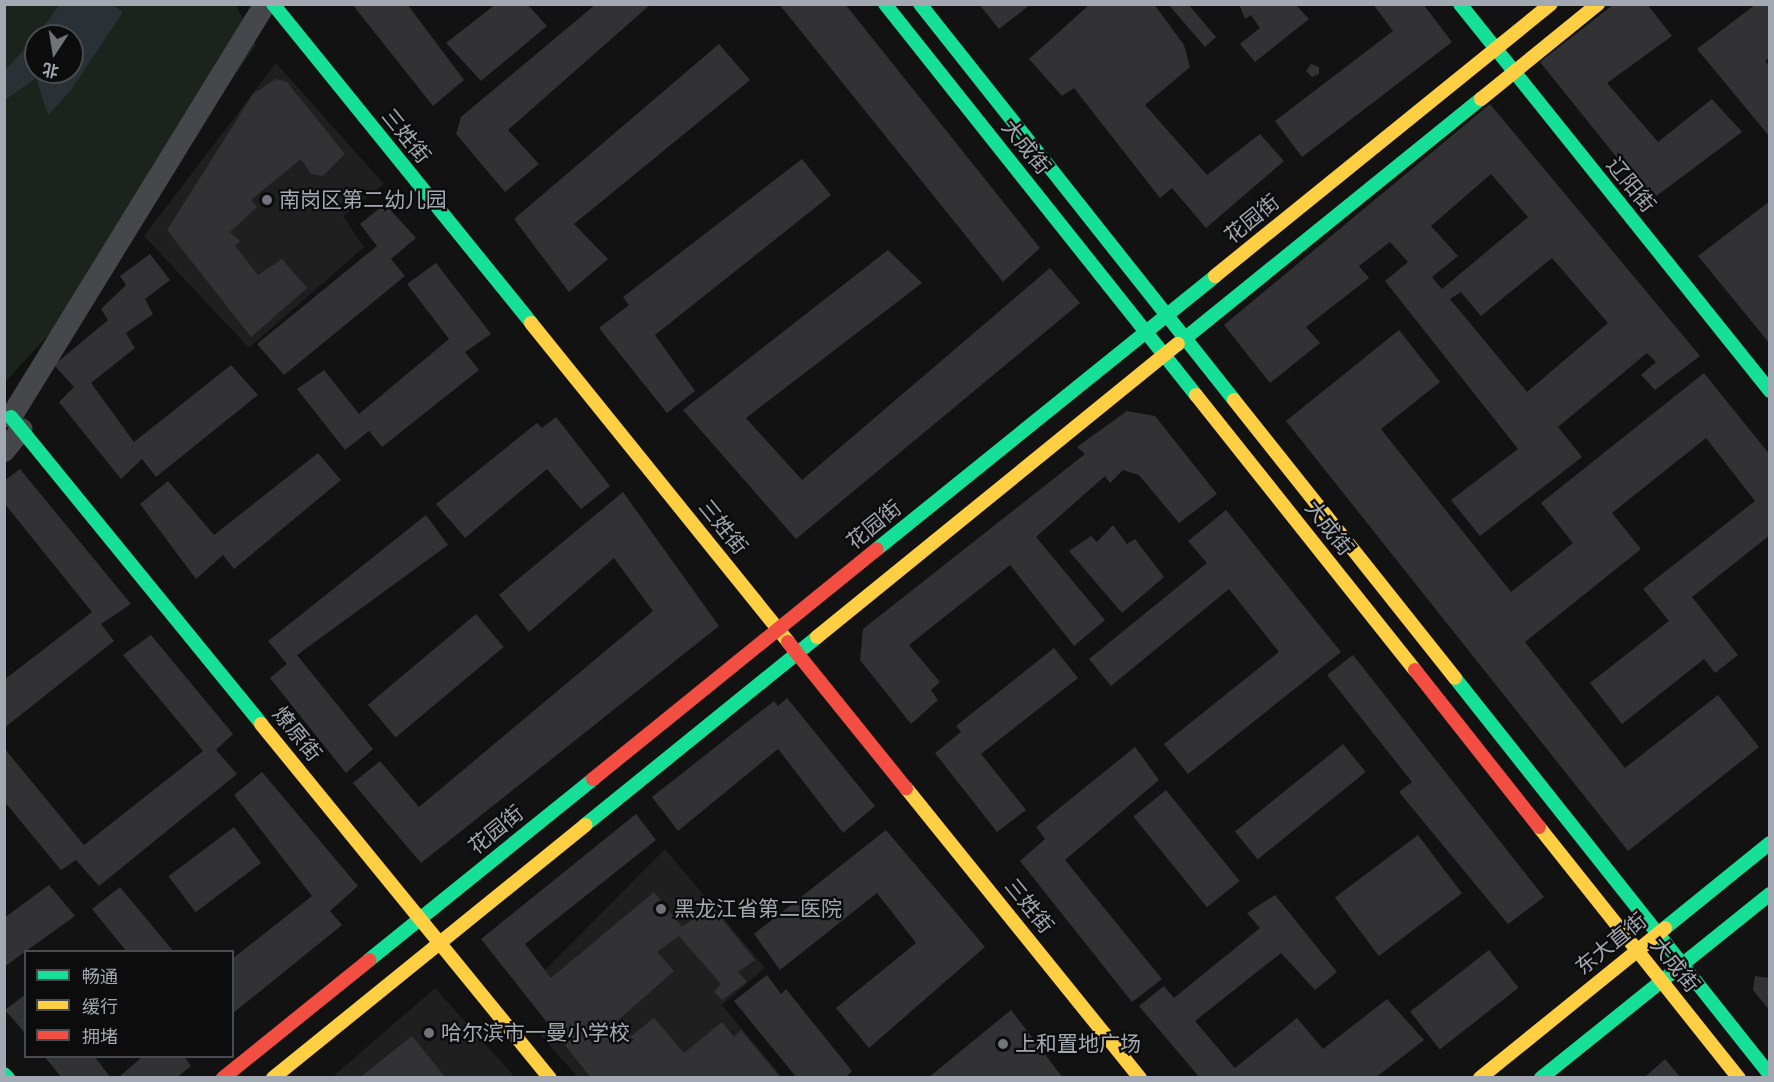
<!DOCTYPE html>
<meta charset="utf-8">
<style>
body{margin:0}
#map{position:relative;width:1774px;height:1082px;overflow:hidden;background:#121212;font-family:Figtree,"Noto Sans SC",sans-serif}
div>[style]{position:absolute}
.built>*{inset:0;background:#1f1f20}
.green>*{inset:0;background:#1c221c}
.water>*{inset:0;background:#2a3136}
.building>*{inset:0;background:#323234;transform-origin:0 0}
.street>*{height:22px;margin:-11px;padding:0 11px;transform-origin:11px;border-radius:11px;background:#46474a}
.fast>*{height:14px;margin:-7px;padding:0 7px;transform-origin:7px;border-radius:7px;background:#16e098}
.slow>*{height:14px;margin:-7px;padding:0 7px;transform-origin:7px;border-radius:7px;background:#ffcf43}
.jam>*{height:14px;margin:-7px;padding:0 7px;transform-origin:7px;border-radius:7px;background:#f24e42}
.dots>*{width:16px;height:16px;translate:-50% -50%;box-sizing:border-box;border:3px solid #0c0c0d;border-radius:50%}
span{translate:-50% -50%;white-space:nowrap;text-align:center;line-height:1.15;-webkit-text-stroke:4.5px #0c0c0d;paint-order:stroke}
.street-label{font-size:21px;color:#a3a9b2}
.poi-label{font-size:21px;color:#a3a9b2}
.left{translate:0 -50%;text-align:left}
.frame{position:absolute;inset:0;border:6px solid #a3a9b2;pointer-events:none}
.legend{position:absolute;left:24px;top:950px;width:210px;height:108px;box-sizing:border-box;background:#0c0c0d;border:2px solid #484b4f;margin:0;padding:8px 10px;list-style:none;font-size:18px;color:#a3a9b2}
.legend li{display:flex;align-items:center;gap:12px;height:30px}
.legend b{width:30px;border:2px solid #484b4f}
.north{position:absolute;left:24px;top:24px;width:60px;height:60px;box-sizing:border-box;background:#0c0c0d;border:2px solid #484b4f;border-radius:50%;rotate:192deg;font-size:16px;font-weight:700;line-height:24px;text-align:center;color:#a3a9b2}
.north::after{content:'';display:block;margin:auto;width:21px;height:27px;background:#70747a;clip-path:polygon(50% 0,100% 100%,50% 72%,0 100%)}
</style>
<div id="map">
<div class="built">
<i style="clip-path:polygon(276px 63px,384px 184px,343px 216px,364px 247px,249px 348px,144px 236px)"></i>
<i style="clip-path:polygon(665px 849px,765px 968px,722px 1005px,782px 1077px,578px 1077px,540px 1035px,567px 1009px,537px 978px)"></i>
<i style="clip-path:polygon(435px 988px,515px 1077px,331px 1078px)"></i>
</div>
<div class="green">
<i style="clip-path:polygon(evenodd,5px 5px,236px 5px,256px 45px,68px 314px,5px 382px,5px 5px,36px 36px,72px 36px,72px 72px,36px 72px,36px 36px)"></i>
</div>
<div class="water">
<i style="clip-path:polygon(59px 5px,112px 5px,123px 12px,71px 90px,48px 115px,36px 78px,5px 100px,5px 70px,36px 37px,36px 72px,72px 72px,72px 36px,37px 36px)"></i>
</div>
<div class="building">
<i style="clip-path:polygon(352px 4px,407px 4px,464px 80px,433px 106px)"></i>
<i style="clip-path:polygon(496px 4px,527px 4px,547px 26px,481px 81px,446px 43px)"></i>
<i style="clip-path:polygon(596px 4px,651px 4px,508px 130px,539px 164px,505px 192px,456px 134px,461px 117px)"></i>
<i style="clip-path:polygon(779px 4px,845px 4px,1040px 248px,1003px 282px)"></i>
<i style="clip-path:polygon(979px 4px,1031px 4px,999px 29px)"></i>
<i style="clip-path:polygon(1090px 4px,1154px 4px,1184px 45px,1190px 67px,1145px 105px,1207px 175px,1260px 134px,1284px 161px,1206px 228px,1172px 188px,1160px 198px,1074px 88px,1062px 96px,1029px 59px)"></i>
<i style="clip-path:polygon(1168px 4px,1188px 4px,1216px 37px,1205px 47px)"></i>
<i style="clip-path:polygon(1239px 4px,1295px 4px,1309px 19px,1255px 62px,1240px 44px,1260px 28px,1251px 15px,1245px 19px)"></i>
<i style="clip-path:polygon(1373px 4px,1423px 4px,1452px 42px,1302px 157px,1275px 121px,1393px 31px)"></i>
<i style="clip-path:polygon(1614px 4px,1647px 4px,1672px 36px,1607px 83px,1658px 142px,1712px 99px,1742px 132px,1651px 200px,1540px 62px)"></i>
<i style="clip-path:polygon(1756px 4px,1770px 4px,1770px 57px,1765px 61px,1770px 67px,1770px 137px,1697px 49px)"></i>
<i style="clip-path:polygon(719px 44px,750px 80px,574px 224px,608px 259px,569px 292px,514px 219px)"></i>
<i style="clip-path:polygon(1311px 64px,1319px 67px,1319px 74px,1312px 77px,1306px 71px)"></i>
<i style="clip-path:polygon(276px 79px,287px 82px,345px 154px,323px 176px,311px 174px,301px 159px,251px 200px,257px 207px,230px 232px,240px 241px,235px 246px,258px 275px,282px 259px,307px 288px,251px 337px,167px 230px,253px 94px)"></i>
<i style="clip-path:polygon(evenodd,1490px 104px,1700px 356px,1655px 390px,1641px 375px,1656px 362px,1647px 353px,1558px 427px,1582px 457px,1480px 536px,1451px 500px,1518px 449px,1385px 281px,1408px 262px,1390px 242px,1359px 266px,1369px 278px,1306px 327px,1320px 343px,1270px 383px,1224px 325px,1490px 104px,1491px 174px,1528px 217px,1442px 289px,1432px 277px,1458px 256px,1431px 226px,1491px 174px,1490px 104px,1552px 258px,1608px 323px,1527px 392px,1450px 299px,1461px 292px,1481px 316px,1552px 258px)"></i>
<i style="clip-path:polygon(802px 159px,831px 195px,655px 335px,695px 391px,667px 413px,599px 328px,629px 305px,623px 297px)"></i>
<i style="clip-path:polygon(1770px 201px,1770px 344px,1698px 256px)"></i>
<i style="clip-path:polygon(385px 204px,416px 238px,391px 259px,405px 276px,284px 375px,257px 344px,377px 246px,360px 224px)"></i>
<i style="clip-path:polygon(888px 250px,922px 283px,746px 418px,802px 480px,1050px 268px,1080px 303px,796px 539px,683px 410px)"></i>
<i style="clip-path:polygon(150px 254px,170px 280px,145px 299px,153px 314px,126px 333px,135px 348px,91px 383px,134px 442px,231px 365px,258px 395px,156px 477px,142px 459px,121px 479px,59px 402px,74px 387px,54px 365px,108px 320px,101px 309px,126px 285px,120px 276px)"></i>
<i style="clip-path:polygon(436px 263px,491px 334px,465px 352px,479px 370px,382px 447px,369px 431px,345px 450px,297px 389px,324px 370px,359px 414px,449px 339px,407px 284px)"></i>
<i style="clip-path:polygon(1399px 330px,1440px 382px,1381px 429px,1511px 592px,1573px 543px,1541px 503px,1704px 373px,1770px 455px,1770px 535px,1692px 597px,1738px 655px,1715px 673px,1704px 659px,1622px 724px,1590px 683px,1669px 621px,1643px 589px,1755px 501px,1706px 438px,1612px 513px,1641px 549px,1525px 642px,1625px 768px,1718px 695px,1759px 747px,1628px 851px,1286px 421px)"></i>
<i style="clip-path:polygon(1127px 411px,1155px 416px,1217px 494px,1179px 523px,1139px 475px,1123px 470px,1110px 483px,1105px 476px,1036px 537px,1105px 620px,1074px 646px,1010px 565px,909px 645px,940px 682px,931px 690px,938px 700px,911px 724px,860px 660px,863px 629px,1085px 454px,1077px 447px)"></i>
<i style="clip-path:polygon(556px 417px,610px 486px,581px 509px,547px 469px,465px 538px,436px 504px,537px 423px,542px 428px)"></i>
<i style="clip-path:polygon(318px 453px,341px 480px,234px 569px,223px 555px,196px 579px,140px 504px,168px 481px,214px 535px)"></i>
<i style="clip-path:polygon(20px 469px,131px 604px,101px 624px,114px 641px,4px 728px,4px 680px,92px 612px,4px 503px,4px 481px)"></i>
<i style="clip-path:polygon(623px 492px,719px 626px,421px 863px,353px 783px,380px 761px,419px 807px,653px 611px,614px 558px,529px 632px,499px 595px)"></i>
<i style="clip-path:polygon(1226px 510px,1341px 652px,1188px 774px,1164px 744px,1279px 652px,1229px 589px,1111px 686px,1089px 659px,1207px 563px,1188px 541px)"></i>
<i style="clip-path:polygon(426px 515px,448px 545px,297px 655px,373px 749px,346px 773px,270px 678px,287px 664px,268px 641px)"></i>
<i style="clip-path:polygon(1113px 525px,1127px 544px,1135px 539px,1164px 577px,1122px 613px,1069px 551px,1091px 536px,1097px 542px)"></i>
<i style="left:476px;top:614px;width:43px;height:141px;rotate:50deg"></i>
<i style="clip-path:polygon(151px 635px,233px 734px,216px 750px,237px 774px,99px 886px,76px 860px,61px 870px,4px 801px,4px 748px,84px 845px,203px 751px,123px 655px)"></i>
<i style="clip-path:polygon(1054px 648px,1078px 678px,981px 754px,1026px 810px,997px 832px,935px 753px,961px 732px,956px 726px)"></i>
<i style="clip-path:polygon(1353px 655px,1544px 897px,1508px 924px,1399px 792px,1412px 782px,1327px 675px)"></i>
<i style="clip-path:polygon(787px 698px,875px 806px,843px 833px,778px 749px,678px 831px,652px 797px,774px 701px,778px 706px)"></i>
<i style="left:1343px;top:744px;width:36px;height:139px;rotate:51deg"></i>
<i style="clip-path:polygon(1135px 747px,1159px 780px,1065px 860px,1162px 979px,1132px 1002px,1020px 861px,1045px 839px,1036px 827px)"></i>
<i style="clip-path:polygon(262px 772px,358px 886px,330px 911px,342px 925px,232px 1014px,232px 959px,312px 896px,234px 795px)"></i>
<i style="left:1166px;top:790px;width:117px;height:42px;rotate:51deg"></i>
<i style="clip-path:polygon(636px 814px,656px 840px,525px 944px,551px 978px,654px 892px,682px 927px,711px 905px,755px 960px,738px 972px,747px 982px,722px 1000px,714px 992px,721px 984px,679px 936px,657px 952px,674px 971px,608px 1029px,620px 1045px,654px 1018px,684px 1053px,722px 1022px,734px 1037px,741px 1030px,781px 1078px,591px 1078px,481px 939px)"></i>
<i style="left:234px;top:827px;width:45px;height:82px;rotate:53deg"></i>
<i style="clip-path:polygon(886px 830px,985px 947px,869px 1048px,836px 1008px,916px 943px,877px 893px,780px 970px,754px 934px)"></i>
<i style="left:1418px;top:835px;width:73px;height:104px;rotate:53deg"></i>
<i style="clip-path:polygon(49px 885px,75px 916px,4px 967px,4px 918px)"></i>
<i style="clip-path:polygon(120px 887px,174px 952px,127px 952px,92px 909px)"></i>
<i style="clip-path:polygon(1275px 895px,1337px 972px,1315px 990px,1281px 953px,1195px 1021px,1235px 1068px,1297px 1018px,1323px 1049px,1387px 999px,1424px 1040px,1375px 1078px,1200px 1078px,1139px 1006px,1164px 986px,1174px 998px,1260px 928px,1247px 913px)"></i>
<i style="left:1489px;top:950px;width:48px;height:100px;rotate:52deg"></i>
<i style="clip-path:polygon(767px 975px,781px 994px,786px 989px,852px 1071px,845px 1078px,797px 1078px,734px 1001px)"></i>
<i style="clip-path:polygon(1755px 976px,1770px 978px,1770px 1011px,1753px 990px)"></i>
<i style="clip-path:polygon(26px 994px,26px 1034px,5px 1010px)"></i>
<i style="clip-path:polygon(1011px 1010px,1063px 1078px,928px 1078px)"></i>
<i style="clip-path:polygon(412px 1036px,446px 1078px,359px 1078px)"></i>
<i style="clip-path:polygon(44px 1056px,94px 1056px,111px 1078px,62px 1078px)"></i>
<i style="clip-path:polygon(143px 1056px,184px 1056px,191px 1066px,176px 1078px,118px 1078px)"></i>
<i style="clip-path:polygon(1665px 1059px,1681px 1078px,1644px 1078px)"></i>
</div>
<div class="street">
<i style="left:11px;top:417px;width:485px;rotate:-58.4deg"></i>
<i style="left:4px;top:451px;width:28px;rotate:-51deg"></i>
</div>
<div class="fast">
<i style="left:273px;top:4px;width:410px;rotate:51deg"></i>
<i style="left:885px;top:4px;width:500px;rotate:51.5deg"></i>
<i style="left:920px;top:4px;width:505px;rotate:51.59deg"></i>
<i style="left:1460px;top:4px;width:496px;rotate:51.3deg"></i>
<i style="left:1178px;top:344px;width:390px;rotate:-39deg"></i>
<i style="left:11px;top:417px;width:396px;rotate:50.8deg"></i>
<i style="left:877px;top:549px;width:434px;rotate:-38.9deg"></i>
<i style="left:1455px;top:678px;width:507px;rotate:51.57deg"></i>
<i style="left:585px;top:825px;width:299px;rotate:-39deg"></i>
<i style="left:1665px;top:928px;width:135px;rotate:-39deg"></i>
<i style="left:369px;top:960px;width:288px;rotate:-38.9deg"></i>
<i style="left:4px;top:1074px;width:6px;rotate:45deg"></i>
<i style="left:1541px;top:1078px;width:294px;rotate:-38.8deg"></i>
</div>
<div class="slow">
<i style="left:1481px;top:99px;width:151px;rotate:-39.1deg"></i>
<i style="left:1215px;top:276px;width:432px;rotate:-39deg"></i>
<i style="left:531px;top:323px;width:410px;rotate:51.1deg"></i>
<i style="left:1196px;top:395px;width:352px;rotate:51.5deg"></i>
<i style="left:1234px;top:400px;width:355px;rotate:51.5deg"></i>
<i style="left:817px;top:637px;width:465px;rotate:-39.1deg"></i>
<i style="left:261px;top:724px;width:457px;rotate:50.8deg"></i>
<i style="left:906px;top:788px;width:373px;rotate:51.1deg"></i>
<i style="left:1539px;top:827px;width:321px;rotate:51.5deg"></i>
<i style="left:273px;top:1078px;width:402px;rotate:-39deg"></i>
<i style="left:1480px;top:1078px;width:238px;rotate:-39deg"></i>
</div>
<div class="jam">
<i style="left:788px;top:642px;width:188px;rotate:51.1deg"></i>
<i style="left:1415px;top:670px;width:200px;rotate:51.7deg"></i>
<i style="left:593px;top:779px;width:365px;rotate:-39deg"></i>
<i style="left:223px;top:1078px;width:188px;rotate:-38.9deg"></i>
</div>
<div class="dots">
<i style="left:267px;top:200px;background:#70747a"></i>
<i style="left:661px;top:909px;background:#70747a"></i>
<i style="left:429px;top:1033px;background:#70747a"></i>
<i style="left:1003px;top:1044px;background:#70747a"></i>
</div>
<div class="street-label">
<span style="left:406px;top:136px;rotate:51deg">三姓街</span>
<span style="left:1026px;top:147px;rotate:51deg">大成街</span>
<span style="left:1631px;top:185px;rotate:51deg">辽阳街</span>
<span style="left:1252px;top:219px;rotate:-39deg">花园街</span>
<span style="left:874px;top:525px;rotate:-39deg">花园街</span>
<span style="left:723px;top:527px;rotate:51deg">三姓街</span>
<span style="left:1329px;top:528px;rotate:52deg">大成街</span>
<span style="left:297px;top:734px;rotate:51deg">燎原街</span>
<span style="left:496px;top:830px;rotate:-39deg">花园街</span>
<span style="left:1029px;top:906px;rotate:51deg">三姓街</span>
<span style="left:1611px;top:944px;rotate:-39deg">东大直街</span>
<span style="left:1675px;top:965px;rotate:51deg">大成街</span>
</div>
<div class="poi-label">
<span class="left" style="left:279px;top:200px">南岗区第二幼儿园</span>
<span class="left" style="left:674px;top:909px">黑龙江省第二医院</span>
<span class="left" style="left:441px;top:1033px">哈尔滨市一曼小学校</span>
<span class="left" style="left:1015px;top:1044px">上和置地广场</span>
</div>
<div class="frame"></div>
<ul class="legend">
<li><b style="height:8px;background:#16e098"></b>畅通</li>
<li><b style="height:8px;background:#ffcf43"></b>缓行</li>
<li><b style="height:8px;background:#f24e42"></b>拥堵</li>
</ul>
<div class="north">北</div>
</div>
